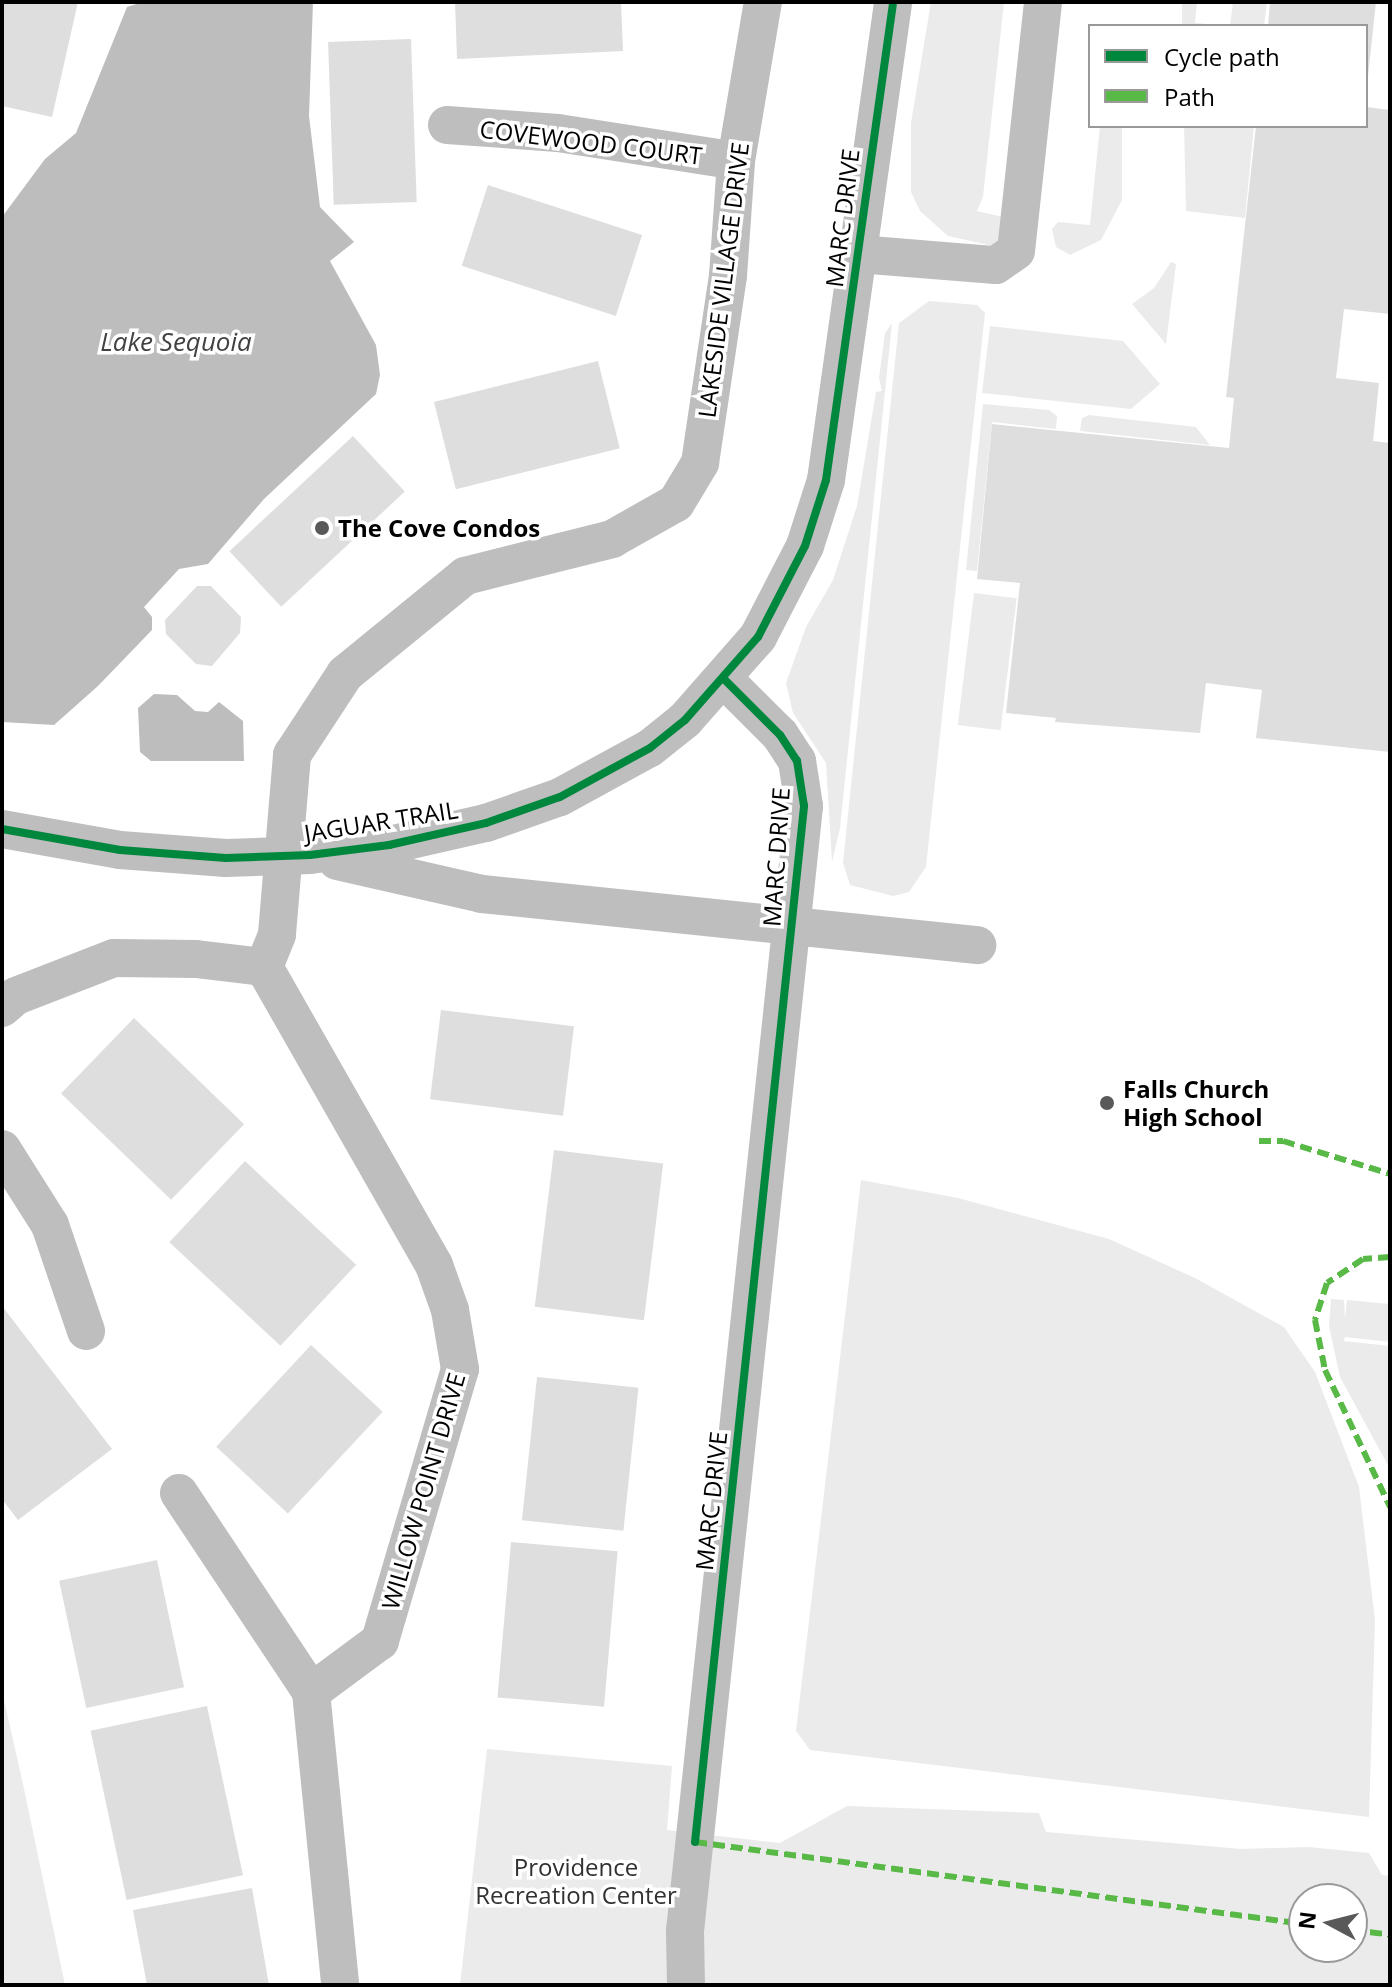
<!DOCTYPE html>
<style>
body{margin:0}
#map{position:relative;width:1392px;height:1987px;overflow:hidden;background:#fff;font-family:"Open Sans",sans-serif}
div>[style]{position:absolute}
.green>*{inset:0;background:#ebebeb;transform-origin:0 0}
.water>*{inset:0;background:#bdbdbd}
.building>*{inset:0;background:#dedede;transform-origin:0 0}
.minor>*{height:38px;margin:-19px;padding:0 19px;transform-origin:19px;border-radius:19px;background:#bebebe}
.quiet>*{height:6px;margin-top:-3px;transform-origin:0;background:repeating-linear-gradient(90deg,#58b947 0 12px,transparent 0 18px)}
.cycleway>*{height:8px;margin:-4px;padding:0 4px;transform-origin:4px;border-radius:4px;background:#00873e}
.dots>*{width:22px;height:22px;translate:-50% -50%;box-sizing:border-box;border:4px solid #fff;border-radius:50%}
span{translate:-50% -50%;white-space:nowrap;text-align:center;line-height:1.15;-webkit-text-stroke:7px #fff;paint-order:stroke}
.street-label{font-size:24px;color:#000}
.poi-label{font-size:24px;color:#000;font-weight:700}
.left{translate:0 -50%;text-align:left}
.park-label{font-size:24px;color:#313131}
.water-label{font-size:26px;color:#424242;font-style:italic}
.frame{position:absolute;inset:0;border:4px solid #000;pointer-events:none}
.legend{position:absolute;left:1088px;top:24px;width:280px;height:104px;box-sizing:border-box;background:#fff;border:2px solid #999;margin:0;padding:10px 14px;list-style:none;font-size:24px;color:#000}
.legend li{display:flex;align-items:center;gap:16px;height:40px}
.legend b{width:40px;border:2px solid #999}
.north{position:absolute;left:1288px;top:1883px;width:80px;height:80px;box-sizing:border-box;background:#fff;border:2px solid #999;border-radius:50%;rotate:277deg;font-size:22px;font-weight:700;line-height:32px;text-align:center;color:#000}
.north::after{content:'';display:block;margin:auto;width:28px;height:36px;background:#595959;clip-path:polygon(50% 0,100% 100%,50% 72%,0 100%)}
</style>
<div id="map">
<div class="green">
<i style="clip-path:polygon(931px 2px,1004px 2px,983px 197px,977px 211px,1003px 217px,1005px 237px,993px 246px,948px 236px,920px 211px,911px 192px,911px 123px)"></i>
<i style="clip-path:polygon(1182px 2px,1197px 2px,1195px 23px,1230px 26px,1233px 2px,1267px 2px,1264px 26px,1182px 26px)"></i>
<i style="clip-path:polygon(1100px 126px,1122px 126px,1122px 200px,1101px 240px,1070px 255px,1056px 247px,1052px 229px,1058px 222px,1090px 225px)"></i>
<i style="clip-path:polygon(1184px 126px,1254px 126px,1245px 218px,1186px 211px)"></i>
<i style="clip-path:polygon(1171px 262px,1176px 264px,1166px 344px,1132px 304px,1154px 288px)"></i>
<i style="clip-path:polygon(929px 301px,977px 305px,985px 313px,926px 867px,909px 892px,893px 896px,850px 885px,843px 863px,899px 323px)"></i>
<i style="clip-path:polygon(892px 323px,840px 828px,832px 862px,826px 763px,793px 713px,786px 683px,806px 627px,833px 580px,857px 506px,876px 392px,882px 391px,879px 378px,885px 333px)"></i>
<i style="clip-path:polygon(990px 326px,1123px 341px,1160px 384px,1131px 409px,982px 393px)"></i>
<i style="clip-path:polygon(983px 404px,1049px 410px,1057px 416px,1056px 429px,992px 422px,977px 571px,966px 570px)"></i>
<i style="clip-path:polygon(1089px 415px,1196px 427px,1210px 445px,1080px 431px,1082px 418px)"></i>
<i style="left:974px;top:593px;width:43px;height:133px;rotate:7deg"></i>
<i style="clip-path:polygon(861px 1180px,958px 1198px,1109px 1239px,1195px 1278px,1284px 1327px,1315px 1372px,1359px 1487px,1375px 1620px,1369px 1817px,810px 1750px,796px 1731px)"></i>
<i style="clip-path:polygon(1331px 1299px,1344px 1300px,1345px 1319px,1347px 1300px,1390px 1304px,1390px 1342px,1345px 1337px,1344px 1341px,1390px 1346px,1390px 1469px,1340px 1377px,1329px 1326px)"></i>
<i style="clip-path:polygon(2px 1691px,23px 1784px,65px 1985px,2px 1985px)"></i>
<i style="clip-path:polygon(evenodd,487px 1749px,672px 1766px,667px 1830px,780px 1843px,847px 1806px,1039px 1813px,1046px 1832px,1241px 1849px,1308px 1847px,1369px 1853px,1382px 1875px,1390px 1876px,1390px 1985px,460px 1985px,487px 1749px,1304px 1899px,1352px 1899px,1352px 1947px,1304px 1947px,1304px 1899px)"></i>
</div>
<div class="water">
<i style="clip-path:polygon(143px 2px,313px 2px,309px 116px,320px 207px,354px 242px,330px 261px,376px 345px,380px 375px,376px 394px,264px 499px,208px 564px,179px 569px,144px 607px,152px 617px,152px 630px,98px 686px,54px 725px,2px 722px,2px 217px,45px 159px,76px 133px,127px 7px)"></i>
<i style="clip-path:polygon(154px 694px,177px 695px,195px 711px,208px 712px,219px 702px,243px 721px,244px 761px,151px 761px,140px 752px,138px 708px)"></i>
</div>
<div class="building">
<i style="clip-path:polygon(2px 2px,78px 2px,52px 117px,2px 106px)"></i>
<i style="clip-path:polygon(455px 2px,621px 2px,623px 51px,457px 59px)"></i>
<i style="clip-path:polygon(1270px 2px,1376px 2px,1368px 76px,1366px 26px,1268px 26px)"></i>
<i style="left:411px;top:39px;width:163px;height:83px;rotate:88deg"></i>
<i style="clip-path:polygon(1366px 107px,1390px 110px,1390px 314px,1344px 309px,1336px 378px,1379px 383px,1373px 441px,1390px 443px,1390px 752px,1256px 738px,1262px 690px,1206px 683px,1200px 733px,1055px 722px,1056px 718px,1006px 713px,1020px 583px,977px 579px,992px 424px,1229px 448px,1234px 398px,1226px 397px,1256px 126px,1366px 126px)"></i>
<i style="left:488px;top:185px;width:162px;height:85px;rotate:18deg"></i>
<i style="left:598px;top:361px;width:90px;height:169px;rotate:76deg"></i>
<i style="left:353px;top:436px;width:76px;height:169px;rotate:47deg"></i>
<i style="clip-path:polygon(197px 586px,211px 586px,241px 617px,240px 633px,212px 666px,196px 664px,166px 634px,165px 620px)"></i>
<i style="left:441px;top:1010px;width:134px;height:90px;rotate:7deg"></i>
<i style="left:134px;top:1018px;width:153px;height:105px;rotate:44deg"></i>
<i style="left:554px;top:1150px;width:110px;height:158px;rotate:7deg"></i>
<i style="left:245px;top:1161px;width:152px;height:111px;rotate:43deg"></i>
<i style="clip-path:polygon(2px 1306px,112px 1449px,18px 1520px,2px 1499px)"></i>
<i style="left:311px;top:1345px;width:98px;height:139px;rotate:43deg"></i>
<i style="left:537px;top:1377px;width:102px;height:144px;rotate:6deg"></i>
<i style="left:511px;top:1542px;width:107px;height:156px;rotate:5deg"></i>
<i style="left:157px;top:1560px;width:130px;height:100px;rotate:78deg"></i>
<i style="left:207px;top:1706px;width:173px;height:119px;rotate:78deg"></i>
<i style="clip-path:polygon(252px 1888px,269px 1985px,147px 1985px,133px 1910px)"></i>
</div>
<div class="minor">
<i style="left:447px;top:125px;width:111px;rotate:4.1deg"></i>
<i style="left:558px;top:133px;width:180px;rotate:8.9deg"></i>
<i style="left:858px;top:254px;width:138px;rotate:4.6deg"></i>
<i style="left:996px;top:265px;width:24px;rotate:-35deg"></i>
<i style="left:1016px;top:251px;width:250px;rotate:-83.8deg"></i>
<i style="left:2px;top:829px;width:120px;rotate:10.1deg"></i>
<i style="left:120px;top:850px;width:106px;rotate:4.3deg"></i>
<i style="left:226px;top:858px;width:84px;rotate:-2deg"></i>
<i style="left:310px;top:855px;width:80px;rotate:-7.2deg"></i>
<i style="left:389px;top:845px;width:99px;rotate:-12.8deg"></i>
<i style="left:486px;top:823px;width:78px;rotate:-19.4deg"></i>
<i style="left:560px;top:797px;width:102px;rotate:-28.6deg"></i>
<i style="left:650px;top:748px;width:45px;rotate:-38.7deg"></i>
<i style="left:685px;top:720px;width:111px;rotate:-48.7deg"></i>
<i style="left:758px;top:637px;width:102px;rotate:-62.7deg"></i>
<i style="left:805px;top:546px;width:69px;rotate:-72.3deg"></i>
<i style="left:826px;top:480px;width:483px;rotate:-82deg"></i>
<i style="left:337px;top:861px;width:149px;rotate:12.8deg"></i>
<i style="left:482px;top:894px;width:498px;rotate:5.9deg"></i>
<i style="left:264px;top:967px;width:35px;rotate:-68deg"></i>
<i style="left:277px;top:934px;width:180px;rotate:-85.2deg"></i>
<i style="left:292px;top:755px;width:97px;rotate:-56.8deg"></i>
<i style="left:345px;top:674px;width:155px;rotate:-39.2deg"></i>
<i style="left:465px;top:576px;width:152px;rotate:-14.1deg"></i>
<i style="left:612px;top:539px;width:73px;rotate:-29.4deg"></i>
<i style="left:676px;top:503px;width:47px;rotate:-59deg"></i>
<i style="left:700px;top:463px;width:189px;rotate:-81.5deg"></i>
<i style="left:728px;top:276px;width:115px;rotate:-86deg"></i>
<i style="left:736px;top:161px;width:161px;rotate:-80.4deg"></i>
<i style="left:264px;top:967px;width:343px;rotate:60.3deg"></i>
<i style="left:434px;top:1265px;width:48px;rotate:70.4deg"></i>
<i style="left:450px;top:1310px;width:60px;rotate:80.4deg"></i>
<i style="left:460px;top:1369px;width:284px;rotate:106.4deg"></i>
<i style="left:380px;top:1641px;width:86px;rotate:143.5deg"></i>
<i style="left:311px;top:1692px;width:294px;rotate:84.3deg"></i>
<i style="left:2px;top:1008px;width:18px;rotate:-41deg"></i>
<i style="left:16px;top:996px;width:105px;rotate:-21.2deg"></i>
<i style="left:114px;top:958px;width:82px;rotate:0.7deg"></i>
<i style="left:196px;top:959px;width:68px;rotate:6.7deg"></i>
<i style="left:2px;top:1149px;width:90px;rotate:57.7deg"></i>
<i style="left:50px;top:1225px;width:112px;rotate:71.2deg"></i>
<i style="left:179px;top:1493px;width:239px;rotate:56.4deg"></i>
<i style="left:686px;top:1985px;width:54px;rotate:-91.1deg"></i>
<i style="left:685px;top:1931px;width:1131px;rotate:-83.96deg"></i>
<i style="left:804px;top:806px;width:46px;rotate:-98.8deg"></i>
<i style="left:797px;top:761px;width:31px;rotate:-123deg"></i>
<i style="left:780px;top:735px;width:78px;rotate:-135deg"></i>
</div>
<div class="quiet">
<i style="left:1259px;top:1141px;width:24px"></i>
<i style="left:1283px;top:1141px;width:112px;rotate:17.1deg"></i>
<i style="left:1390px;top:1257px;width:27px;rotate:176deg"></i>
<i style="left:1363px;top:1259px;width:43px;rotate:146.3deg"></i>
<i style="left:1327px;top:1283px;width:39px;rotate:108deg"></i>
<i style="left:1315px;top:1320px;width:51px;rotate:78.7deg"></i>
<i style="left:1325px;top:1370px;width:152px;rotate:64.6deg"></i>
<i style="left:695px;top:1842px;width:614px;rotate:7.67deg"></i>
<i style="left:1352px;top:1930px;width:38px;rotate:7deg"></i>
</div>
<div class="cycleway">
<i style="left:2px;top:829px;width:120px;rotate:10.1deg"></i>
<i style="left:120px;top:850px;width:106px;rotate:4.3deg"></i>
<i style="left:226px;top:858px;width:84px;rotate:-2deg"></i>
<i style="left:310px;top:855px;width:80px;rotate:-7.2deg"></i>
<i style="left:389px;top:845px;width:99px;rotate:-12.8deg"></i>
<i style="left:486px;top:823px;width:78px;rotate:-19.4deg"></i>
<i style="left:560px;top:797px;width:102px;rotate:-28.6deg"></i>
<i style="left:650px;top:748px;width:45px;rotate:-38.7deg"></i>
<i style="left:685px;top:720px;width:111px;rotate:-48.7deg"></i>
<i style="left:758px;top:637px;width:102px;rotate:-62.7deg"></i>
<i style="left:805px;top:546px;width:69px;rotate:-72.3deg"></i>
<i style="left:826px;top:480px;width:483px;rotate:-82deg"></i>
<i style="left:695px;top:1842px;width:1042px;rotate:-83.99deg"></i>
<i style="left:804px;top:806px;width:46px;rotate:-98.8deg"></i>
<i style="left:797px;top:761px;width:31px;rotate:-123deg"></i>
<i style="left:780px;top:735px;width:78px;rotate:-135deg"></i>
</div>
<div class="dots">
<i style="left:322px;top:528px;background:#595959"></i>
<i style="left:1107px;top:1103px;background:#595959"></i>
</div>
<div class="street-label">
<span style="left:591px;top:142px;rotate:7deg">COVEWOOD COURT</span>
<span style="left:842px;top:218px;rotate:-83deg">MARC DRIVE</span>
<span style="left:723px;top:280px;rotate:-83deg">LAKESIDE VILLAGE DRIVE</span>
<span style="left:381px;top:821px;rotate:-9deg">JAGUAR TRAIL</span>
<span style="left:776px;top:857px;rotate:-86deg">MARC DRIVE</span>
<span style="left:423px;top:1491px;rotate:-74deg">WILLOW POINT DRIVE</span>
<span style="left:711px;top:1501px;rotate:-84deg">MARC DRIVE</span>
</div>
<div class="poi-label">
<span class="left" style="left:338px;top:528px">The Cove Condos</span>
<span class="left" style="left:1123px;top:1103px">Falls Church<br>High School</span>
</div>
<div class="park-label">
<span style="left:576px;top:1881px">Providence<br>Recreation Center</span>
</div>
<div class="water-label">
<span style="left:176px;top:342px">Lake Sequoia</span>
</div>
<div class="frame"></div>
<ul class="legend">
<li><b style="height:10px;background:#00873e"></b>Cycle path</li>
<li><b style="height:10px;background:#58b947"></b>Path</li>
</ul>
<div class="north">N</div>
</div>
